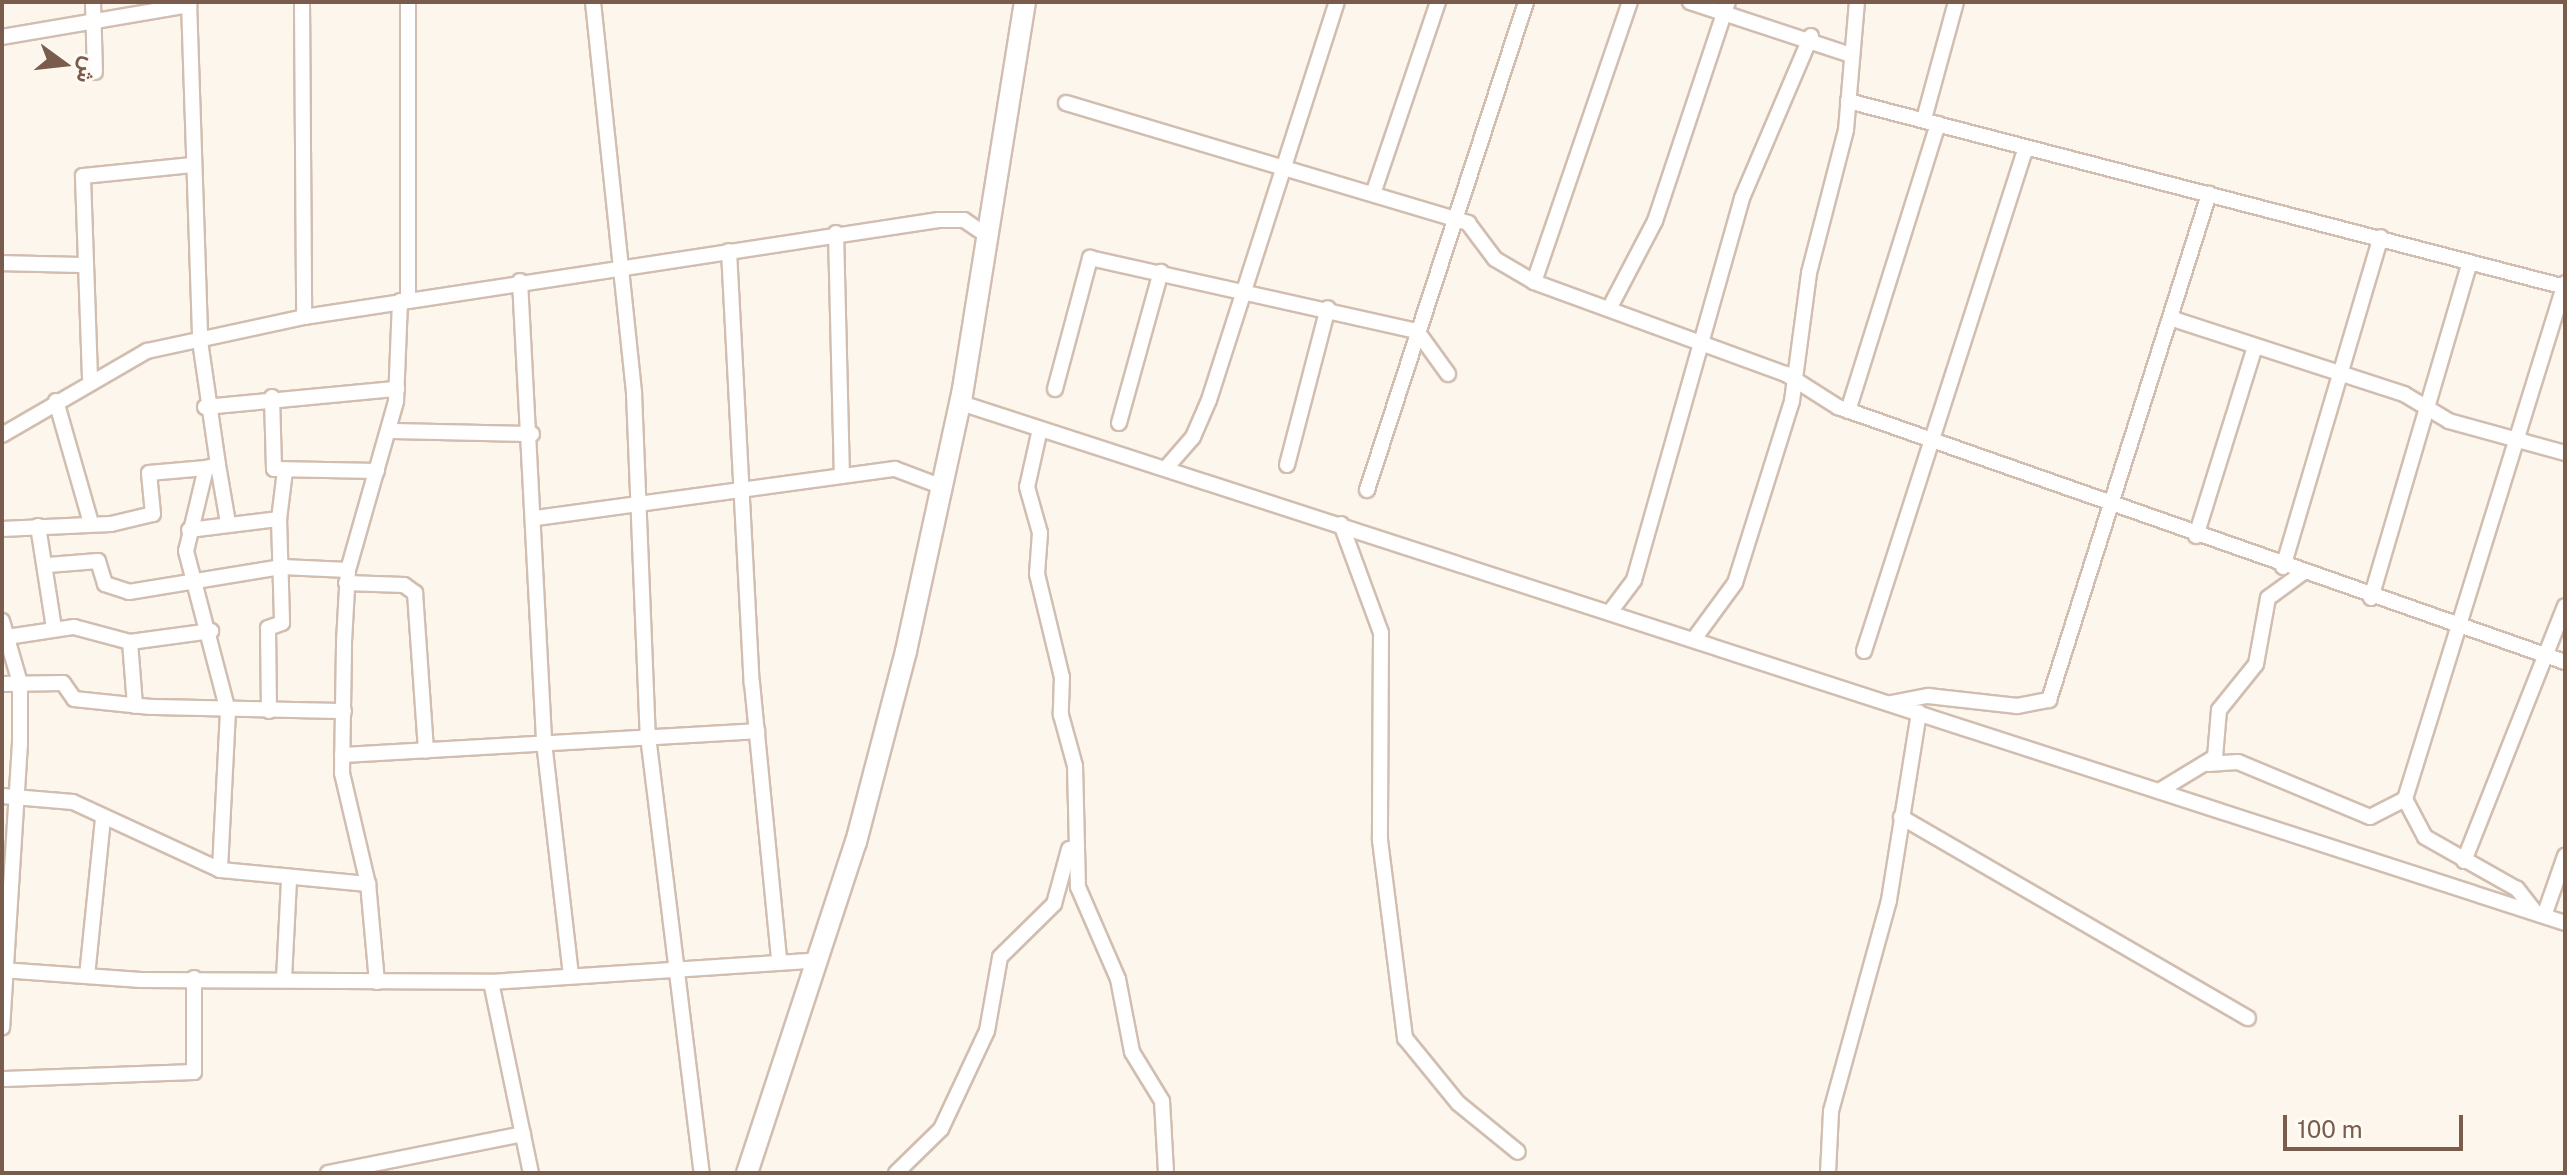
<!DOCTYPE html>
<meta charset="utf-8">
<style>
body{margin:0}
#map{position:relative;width:2567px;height:1175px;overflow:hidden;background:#fdf6ec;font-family:"Public Sans",Vazirmatn,sans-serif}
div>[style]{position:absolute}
.roads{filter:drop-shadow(2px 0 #d1beb0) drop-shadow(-2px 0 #d1beb0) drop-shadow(0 2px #d1beb0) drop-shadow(0 -2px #d1beb0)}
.street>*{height:14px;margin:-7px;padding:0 7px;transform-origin:7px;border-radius:7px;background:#fff}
.secondary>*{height:20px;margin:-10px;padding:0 10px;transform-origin:10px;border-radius:10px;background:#fff}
span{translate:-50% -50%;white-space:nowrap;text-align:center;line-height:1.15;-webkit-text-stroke:8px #fffaf3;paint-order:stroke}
.frame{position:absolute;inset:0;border:4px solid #7a5c4d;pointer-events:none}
.north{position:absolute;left:24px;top:24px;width:80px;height:80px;-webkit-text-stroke:6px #fffaf3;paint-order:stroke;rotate:105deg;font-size:22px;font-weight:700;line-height:32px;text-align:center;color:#7a5c4d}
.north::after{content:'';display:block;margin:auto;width:28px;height:36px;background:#7a5c4d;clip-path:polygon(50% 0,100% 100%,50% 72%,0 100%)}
.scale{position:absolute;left:2283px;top:1115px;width:180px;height:36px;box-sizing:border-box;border:4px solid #7a5c4d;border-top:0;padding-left:10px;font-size:24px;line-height:28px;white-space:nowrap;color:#7a5c4d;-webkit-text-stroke:6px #fffaf3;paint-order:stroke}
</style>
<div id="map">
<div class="roads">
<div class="street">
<i style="left:93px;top:2px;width:70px;rotate:88.4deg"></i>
<i style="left:189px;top:2px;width:339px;rotate:88.1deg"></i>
<i style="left:200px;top:341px;width:125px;rotate:81.7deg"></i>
<i style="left:218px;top:465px;width:12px;rotate:166deg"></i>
<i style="left:206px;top:468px;width:85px;rotate:103.5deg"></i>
<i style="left:186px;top:551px;width:165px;rotate:75.3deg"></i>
<i style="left:228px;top:711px;width:159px;rotate:92.9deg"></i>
<i style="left:302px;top:2px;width:315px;rotate:89.6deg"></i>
<i style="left:408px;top:2px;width:298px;rotate:90deg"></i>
<i style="left:593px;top:2px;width:393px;rotate:84deg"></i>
<i style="left:634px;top:393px;width:343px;rotate:87.7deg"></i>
<i style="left:648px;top:736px;width:440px;rotate:83deg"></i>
<i style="left:1690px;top:2px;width:166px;rotate:18.2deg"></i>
<i style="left:2px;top:37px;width:190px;rotate:-9.7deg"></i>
<i style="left:1848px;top:101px;width:741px;rotate:14.54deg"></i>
<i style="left:1066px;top:103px;width:420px;rotate:16.6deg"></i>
<i style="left:1468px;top:223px;width:45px;rotate:53.1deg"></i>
<i style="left:1495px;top:259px;width:45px;rotate:30.5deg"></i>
<i style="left:1534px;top:282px;width:268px;rotate:20.1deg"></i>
<i style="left:1786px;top:374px;width:62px;rotate:32.4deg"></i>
<i style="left:1838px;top:407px;width:770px;rotate:19.33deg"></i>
<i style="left:1924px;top:119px;width:121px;rotate:-74.7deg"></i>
<i style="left:1374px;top:191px;width:200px;rotate:-71.3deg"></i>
<i style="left:836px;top:233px;width:242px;rotate:88.6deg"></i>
<i style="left:729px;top:251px;width:433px;rotate:87deg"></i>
<i style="left:752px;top:683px;width:278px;rotate:84.4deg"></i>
<i style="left:2px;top:263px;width:82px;rotate:1.4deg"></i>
<i style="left:520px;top:281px;width:462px;rotate:87deg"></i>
<i style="left:544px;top:742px;width:235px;rotate:83.4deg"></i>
<i style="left:1534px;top:282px;width:296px;rotate:-71.1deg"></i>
<i style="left:1609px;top:309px;width:99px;rotate:-62.4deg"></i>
<i style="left:1655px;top:221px;width:231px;rotate:-71.6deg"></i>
<i style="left:2170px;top:318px;width:246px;rotate:18deg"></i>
<i style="left:2404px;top:394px;width:52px;rotate:31deg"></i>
<i style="left:2449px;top:421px;width:120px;rotate:15.4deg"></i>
<i style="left:90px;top:378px;width:202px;rotate:-92deg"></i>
<i style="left:83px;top:176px;width:110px;rotate:-5.8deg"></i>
<i style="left:1055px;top:389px;width:136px;rotate:-75deg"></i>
<i style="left:1090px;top:258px;width:335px;rotate:12.6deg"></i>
<i style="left:1417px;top:331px;width:53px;rotate:54.2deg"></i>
<i style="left:272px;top:397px;width:72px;rotate:88.4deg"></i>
<i style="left:274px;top:469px;width:103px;rotate:1.1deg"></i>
<i style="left:56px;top:401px;width:127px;rotate:74deg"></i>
<i style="left:961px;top:403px;width:1686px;rotate:17.96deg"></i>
<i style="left:205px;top:407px;width:193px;rotate:-5.4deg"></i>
<i style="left:1848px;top:411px;width:301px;rotate:-72.6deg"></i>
<i style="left:1119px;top:423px;width:157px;rotate:-74.5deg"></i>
<i style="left:1040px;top:429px;width:59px;rotate:102.6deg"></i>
<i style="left:1027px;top:487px;width:48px;rotate:74.2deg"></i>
<i style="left:1040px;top:533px;width:41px;rotate:94.2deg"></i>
<i style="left:1037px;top:574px;width:106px;rotate:76.4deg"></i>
<i style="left:1062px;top:677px;width:38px;rotate:92deg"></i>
<i style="left:1061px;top:715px;width:53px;rotate:74.6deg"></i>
<i style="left:1075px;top:766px;width:121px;rotate:88.6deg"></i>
<i style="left:1078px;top:887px;width:100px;rotate:66.5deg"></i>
<i style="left:1118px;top:979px;width:74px;rotate:79.1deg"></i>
<i style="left:1132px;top:1052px;width:57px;rotate:58.5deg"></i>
<i style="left:1162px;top:1101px;width:72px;rotate:86.8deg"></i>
<i style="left:389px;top:431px;width:143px;rotate:1.2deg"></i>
<i style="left:2px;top:435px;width:168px;rotate:-30.1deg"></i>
<i style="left:147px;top:351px;width:161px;rotate:-12.2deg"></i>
<i style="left:304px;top:317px;width:642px;rotate:-8.69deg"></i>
<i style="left:939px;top:220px;width:25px"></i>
<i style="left:964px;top:220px;width:29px;rotate:34deg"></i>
<i style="left:218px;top:465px;width:59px;rotate:80.2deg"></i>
<i style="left:1287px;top:465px;width:162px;rotate:-75.4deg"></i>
<i style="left:1166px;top:468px;width:41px;rotate:-48.9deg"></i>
<i style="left:1193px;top:437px;width:40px;rotate:-66.6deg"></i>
<i style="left:1209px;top:400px;width:418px;rotate:-72.2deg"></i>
<i style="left:1367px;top:490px;width:513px;rotate:-71.95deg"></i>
<i style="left:536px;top:518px;width:362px;rotate:-7.8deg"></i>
<i style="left:895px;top:469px;width:51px;rotate:20.6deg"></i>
<i style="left:279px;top:519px;width:48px;rotate:-82.9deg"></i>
<i style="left:1341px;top:524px;width:116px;rotate:69.8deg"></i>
<i style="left:1381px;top:633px;width:207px;rotate:90.3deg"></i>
<i style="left:1380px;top:840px;width:200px;rotate:82.8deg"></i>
<i style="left:1405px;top:1038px;width:84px;rotate:50.8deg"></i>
<i style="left:1458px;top:1103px;width:77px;rotate:39.2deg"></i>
<i style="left:38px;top:526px;width:103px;rotate:81.1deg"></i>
<i style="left:2px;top:529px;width:109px;rotate:-2.6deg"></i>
<i style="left:111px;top:524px;width:43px;rotate:-13.4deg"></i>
<i style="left:153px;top:514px;width:41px;rotate:-95.6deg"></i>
<i style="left:149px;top:473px;width:57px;rotate:-5deg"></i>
<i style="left:189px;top:530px;width:91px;rotate:-7deg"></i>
<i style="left:279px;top:519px;width:104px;rotate:88.3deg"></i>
<i style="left:282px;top:623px;width:15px;rotate:160deg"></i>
<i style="left:268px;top:628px;width:83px;rotate:89.3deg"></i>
<i style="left:2196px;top:536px;width:198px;rotate:-72.7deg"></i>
<i style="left:48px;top:565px;width:50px;rotate:-4.6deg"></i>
<i style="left:98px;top:561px;width:24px;rotate:73deg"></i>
<i style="left:105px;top:584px;width:25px;rotate:18deg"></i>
<i style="left:129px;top:592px;width:155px;rotate:-9.3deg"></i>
<i style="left:282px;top:567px;width:66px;rotate:2.6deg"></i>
<i style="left:2283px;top:567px;width:344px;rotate:-73.5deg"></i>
<i style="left:346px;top:583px;width:58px;rotate:2deg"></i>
<i style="left:404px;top:585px;width:14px;rotate:36deg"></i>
<i style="left:415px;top:593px;width:158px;rotate:86deg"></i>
<i style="left:2371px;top:598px;width:350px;rotate:-73.6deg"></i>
<i style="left:1610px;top:612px;width:40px;rotate:-53deg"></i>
<i style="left:1634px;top:580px;width:397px;rotate:-74.2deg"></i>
<i style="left:1742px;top:198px;width:176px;rotate:-66.9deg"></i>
<i style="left:2px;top:621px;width:65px;rotate:73.8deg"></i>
<i style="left:20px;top:683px;width:60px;rotate:90deg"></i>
<i style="left:20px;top:743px;width:285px;rotate:93.6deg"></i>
<i style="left:7px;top:637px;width:68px;rotate:-8.5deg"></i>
<i style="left:74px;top:627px;width:58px;rotate:15deg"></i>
<i style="left:130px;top:642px;width:82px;rotate:-7.7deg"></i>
<i style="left:1694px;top:639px;width:69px;rotate:-53.8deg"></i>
<i style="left:1735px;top:583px;width:191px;rotate:-72.6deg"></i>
<i style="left:1792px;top:401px;width:129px;rotate:-82.4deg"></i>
<i style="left:1809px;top:273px;width:148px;rotate:-75.5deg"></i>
<i style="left:1846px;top:130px;width:128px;rotate:-85.1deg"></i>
<i style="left:130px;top:642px;width:64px;rotate:85.5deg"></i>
<i style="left:1864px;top:651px;width:529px;rotate:-72.18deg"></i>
<i style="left:2px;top:684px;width:61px;rotate:-0.9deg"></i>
<i style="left:63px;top:683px;width:19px;rotate:55deg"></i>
<i style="left:74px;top:699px;width:77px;rotate:5.9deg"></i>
<i style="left:151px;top:707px;width:193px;rotate:1.2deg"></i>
<i style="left:1891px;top:703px;width:38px;rotate:-11deg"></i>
<i style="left:1928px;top:696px;width:90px;rotate:6.4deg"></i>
<i style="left:2017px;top:706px;width:33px;rotate:-11deg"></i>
<i style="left:2049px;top:700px;width:531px;rotate:-72.45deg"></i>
<i style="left:342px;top:755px;width:416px;rotate:-3.3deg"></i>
<i style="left:2208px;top:764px;width:30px;rotate:-4deg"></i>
<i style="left:2238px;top:762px;width:143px;rotate:22.6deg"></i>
<i style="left:2370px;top:817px;width:39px;rotate:-27deg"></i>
<i style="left:2159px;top:791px;width:66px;rotate:-31.3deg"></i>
<i style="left:2215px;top:757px;width:47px;rotate:-85.1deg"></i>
<i style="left:2219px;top:710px;width:59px;rotate:-51.2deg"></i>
<i style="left:2256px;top:664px;width:67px;rotate:-79.7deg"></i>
<i style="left:2268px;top:598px;width:41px;rotate:-36deg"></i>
<i style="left:2px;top:796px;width:71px;rotate:4.8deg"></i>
<i style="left:73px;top:802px;width:162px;rotate:24.8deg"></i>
<i style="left:220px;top:870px;width:149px;rotate:5.4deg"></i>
<i style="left:1901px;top:817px;width:401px;rotate:30.1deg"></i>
<i style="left:2464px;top:861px;width:274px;rotate:-68.4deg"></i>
<i style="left:2536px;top:913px;width:31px;rotate:-128deg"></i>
<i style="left:2517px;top:889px;width:106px;rotate:-150.5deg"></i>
<i style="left:2425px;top:837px;width:43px;rotate:-117.8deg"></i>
<i style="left:2405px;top:799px;width:540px;rotate:-72.77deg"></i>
<i style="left:2544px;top:916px;width:64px;rotate:-70.7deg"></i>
<i style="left:2px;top:970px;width:139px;rotate:4.1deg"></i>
<i style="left:141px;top:980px;width:350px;rotate:0.3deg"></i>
<i style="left:491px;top:982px;width:329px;rotate:-3.8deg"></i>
<i style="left:87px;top:976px;width:159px;rotate:-84.2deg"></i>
<i style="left:284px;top:979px;width:98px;rotate:-87.1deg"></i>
<i style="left:377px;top:982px;width:98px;rotate:-95.2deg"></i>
<i style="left:368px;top:884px;width:114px;rotate:-103.2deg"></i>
<i style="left:342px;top:773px;width:131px;rotate:-89.1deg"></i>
<i style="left:344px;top:642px;width:72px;rotate:-86.8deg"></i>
<i style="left:348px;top:570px;width:176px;rotate:-74.1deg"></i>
<i style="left:396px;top:401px;width:100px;rotate:-87.7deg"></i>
<i style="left:491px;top:982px;width:195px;rotate:78.2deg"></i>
<i style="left:2px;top:1079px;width:192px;rotate:-2.1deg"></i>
<i style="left:194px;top:1072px;width:94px;rotate:-90deg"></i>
<i style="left:328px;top:1173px;width:199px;rotate:-11.3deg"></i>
<i style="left:896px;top:1173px;width:63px;rotate:-44.4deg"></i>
<i style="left:941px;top:1129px;width:108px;rotate:-64.9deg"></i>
<i style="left:987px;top:1031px;width:75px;rotate:-80deg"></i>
<i style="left:1000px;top:957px;width:76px;rotate:-44.5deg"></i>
<i style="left:1054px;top:904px;width:57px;rotate:-74.7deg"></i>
<i style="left:1828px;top:1173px;width:62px;rotate:-87.2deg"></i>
<i style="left:1831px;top:1111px;width:219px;rotate:-74.6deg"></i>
<i style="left:1889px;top:900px;width:190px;rotate:-80.9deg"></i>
</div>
<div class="secondary">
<i style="left:747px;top:1173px;width:348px;rotate:-71.8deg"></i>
<i style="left:856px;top:842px;width:197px;rotate:-75.3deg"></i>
<i style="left:906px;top:651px;width:262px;rotate:-77.7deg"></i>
<i style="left:962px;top:395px;width:398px;rotate:-80.9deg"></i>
</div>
</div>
<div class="frame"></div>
<div class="north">ش</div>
<div class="scale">100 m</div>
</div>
